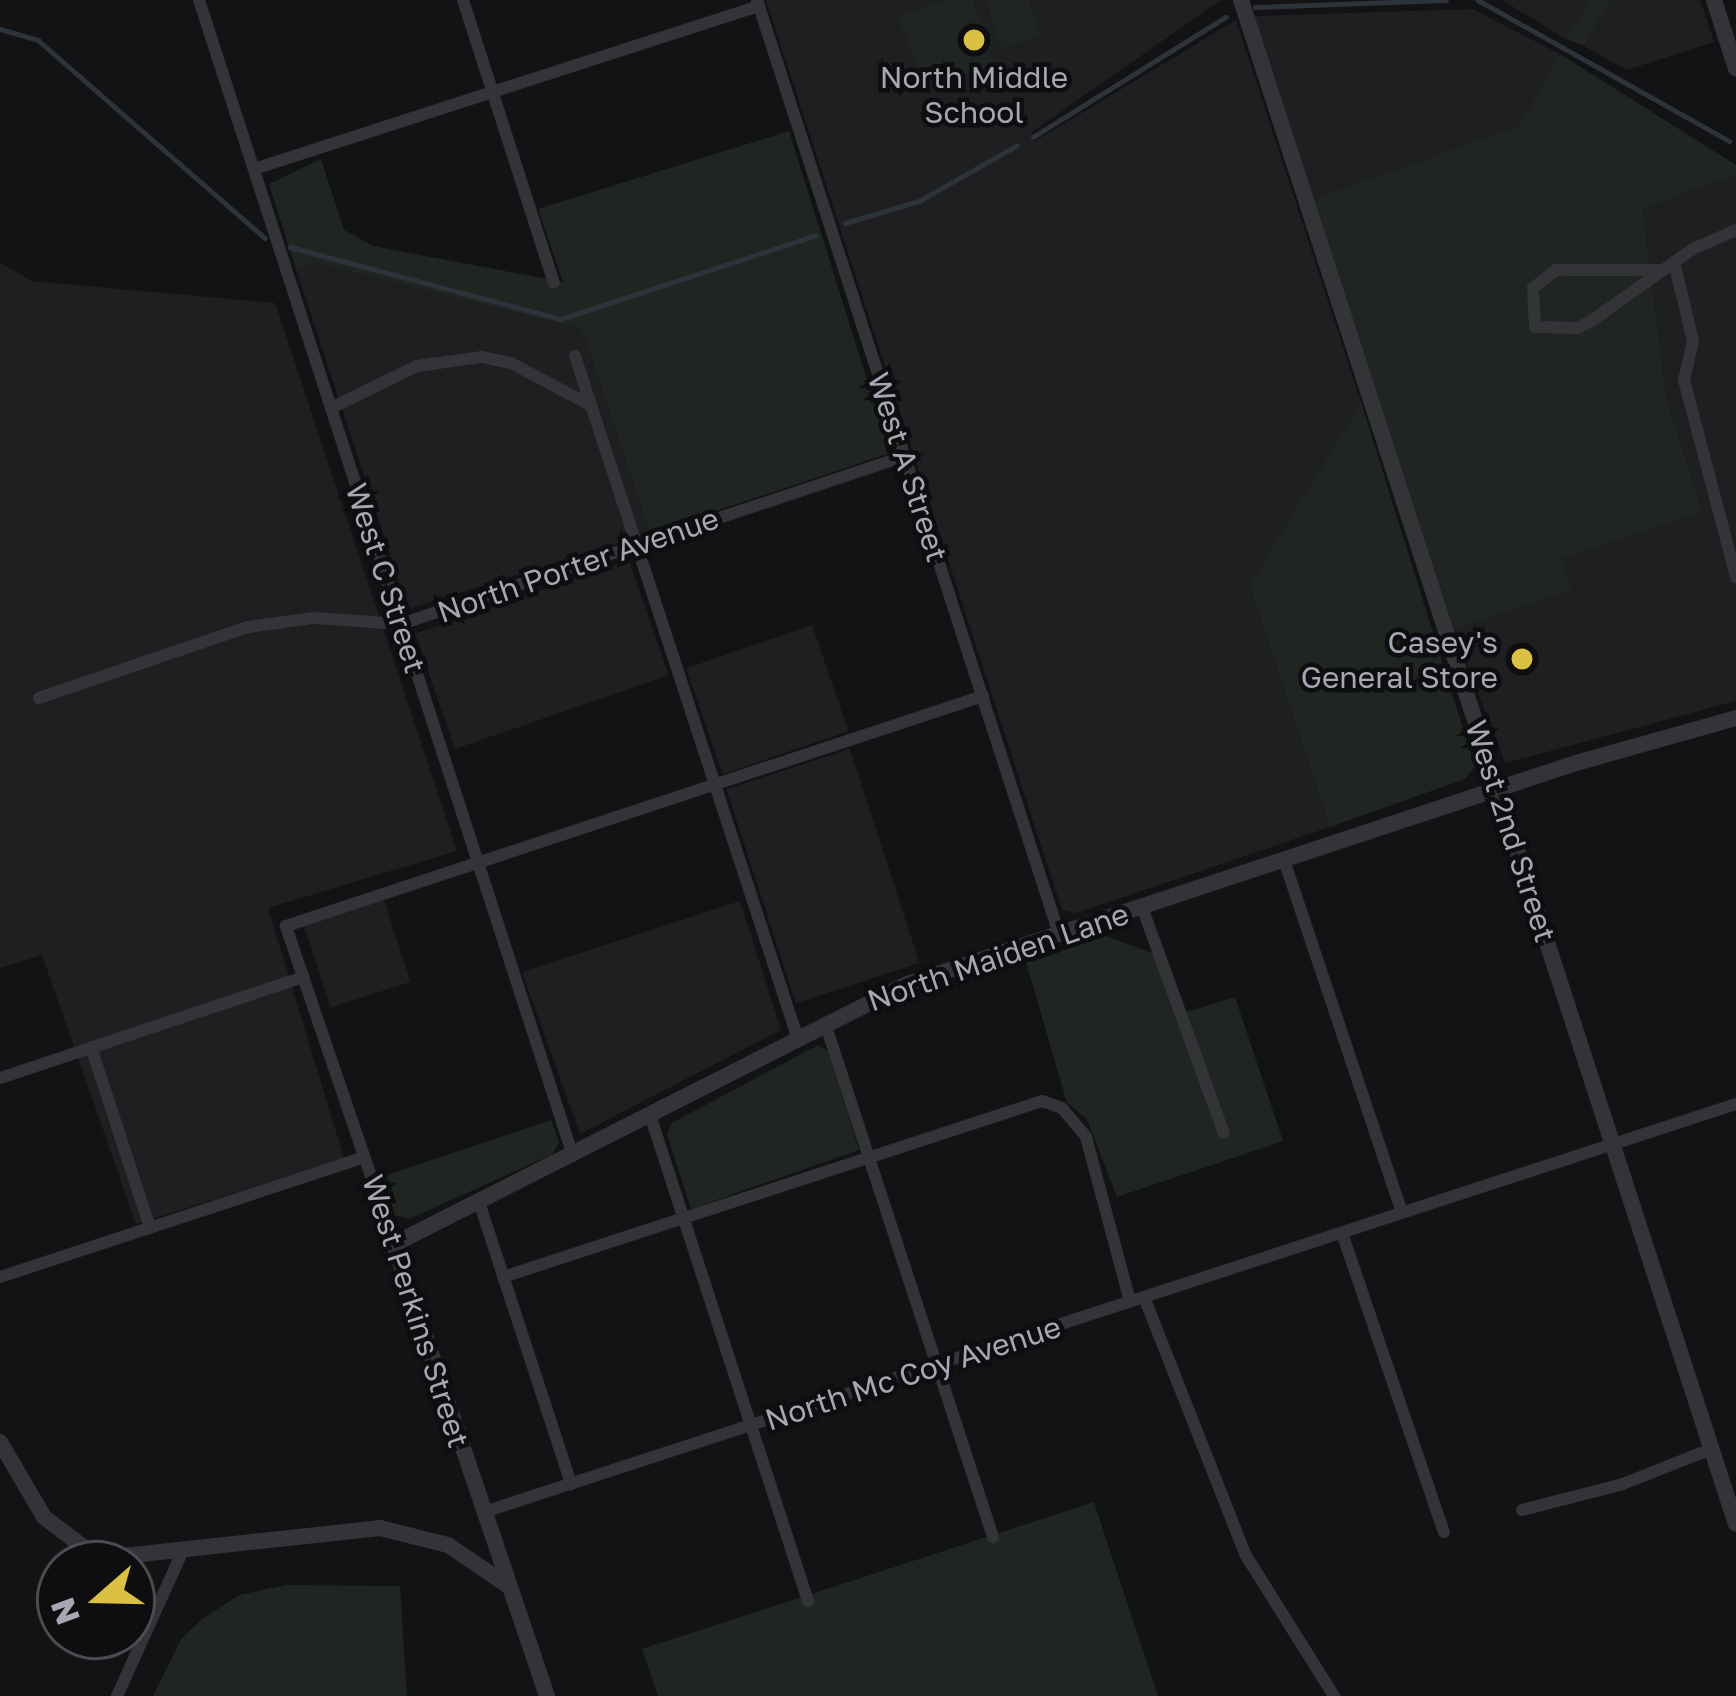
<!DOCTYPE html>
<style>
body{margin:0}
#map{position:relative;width:1736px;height:1696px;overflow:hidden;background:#131214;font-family:"Golos Text",sans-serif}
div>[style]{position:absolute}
.built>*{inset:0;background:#1f1f21;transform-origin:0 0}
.green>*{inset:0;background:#1f2621}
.stream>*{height:4.5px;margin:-2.25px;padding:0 2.25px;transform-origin:2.25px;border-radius:2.25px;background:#2d333b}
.minor>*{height:12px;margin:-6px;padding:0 6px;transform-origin:6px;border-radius:6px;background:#343438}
.tertiary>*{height:16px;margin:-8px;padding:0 8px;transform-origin:8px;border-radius:8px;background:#343438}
.dots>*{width:33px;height:33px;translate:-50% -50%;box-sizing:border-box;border:6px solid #0e0d0f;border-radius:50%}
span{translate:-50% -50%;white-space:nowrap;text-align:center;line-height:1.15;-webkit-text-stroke:9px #0e0d0f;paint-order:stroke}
.poi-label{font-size:30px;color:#a6a7b2}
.right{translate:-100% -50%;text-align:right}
.street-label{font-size:30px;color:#a6a7b2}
.north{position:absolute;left:36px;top:1540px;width:120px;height:120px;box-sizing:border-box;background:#0e0d0f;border:3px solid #4b4b50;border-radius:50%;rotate:250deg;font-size:33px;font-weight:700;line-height:48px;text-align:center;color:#a6a7b2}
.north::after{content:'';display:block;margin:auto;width:42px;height:54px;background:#dac144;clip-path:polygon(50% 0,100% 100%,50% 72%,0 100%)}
</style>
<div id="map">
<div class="built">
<i style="clip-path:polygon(766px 0,1221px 0,1032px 132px,1035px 141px,1236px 20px,1361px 402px,1249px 585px,1330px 827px,1076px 913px,1062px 910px)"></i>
<i style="clip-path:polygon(1502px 0,1589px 0,1566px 39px)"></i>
<i style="clip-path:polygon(1610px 0,1700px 0,1714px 42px,1627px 70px,1584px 46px)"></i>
<i style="clip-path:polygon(1473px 9px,1560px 54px,1518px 126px,1313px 199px,1254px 16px)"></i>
<i style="clip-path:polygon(1736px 175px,1736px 701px,1505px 763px,1454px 629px,1570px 591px,1560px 559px,1703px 513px,1667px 401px,1643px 207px)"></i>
<i style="clip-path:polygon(0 262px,31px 281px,275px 303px,457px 851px,268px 908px,344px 1158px,136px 1224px,42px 955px,0 968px)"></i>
<i style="clip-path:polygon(317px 263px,581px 329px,650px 533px,408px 609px,296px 269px)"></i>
<i style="left:629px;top:560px;width:122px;height:226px;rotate:71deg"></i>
<i style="left:812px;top:625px;width:112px;height:133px;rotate:71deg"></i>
<i style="left:850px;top:749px;width:225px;height:130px;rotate:72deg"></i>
<i style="left:384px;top:900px;width:86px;height:84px;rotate:72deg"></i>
<i style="clip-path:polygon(740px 901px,781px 1030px,580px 1134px,522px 972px)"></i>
</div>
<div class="green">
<i style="clip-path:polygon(948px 0,973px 0,994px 66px,926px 84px,897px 16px)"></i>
<i style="clip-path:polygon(986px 0,1029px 0,1040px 36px,1001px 48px)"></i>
<i style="clip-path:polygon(1589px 0,1610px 0,1584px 46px,1566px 39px)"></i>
<i style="clip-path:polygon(1560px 54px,1736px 165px,1736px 175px,1643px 208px,1667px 401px,1703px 513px,1561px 559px,1571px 591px,1454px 629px,1313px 199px,1518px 126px)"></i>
<i style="clip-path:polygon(789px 131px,890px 453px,650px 533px,581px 329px,317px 263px,296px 269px,269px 184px,321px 159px,344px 230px,373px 246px,563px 282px,538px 209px)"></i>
<i style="clip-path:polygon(1361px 402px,1475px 767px,1465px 779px,1330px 827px,1249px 585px)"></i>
<i style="clip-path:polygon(1106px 936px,1152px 953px,1184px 1013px,1235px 997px,1283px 1141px,1117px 1197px,1087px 1119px,1067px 1103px,1026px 962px)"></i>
<i style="clip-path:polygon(818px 1045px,828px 1051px,859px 1150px,691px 1209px,667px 1134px,672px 1123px)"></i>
<i style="clip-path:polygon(551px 1120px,559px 1142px,553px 1154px,409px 1219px,395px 1215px,381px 1177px)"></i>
<i style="clip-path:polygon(1094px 1502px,1158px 1696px,658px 1696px,642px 1649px)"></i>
<i style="clip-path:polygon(286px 1585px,400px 1586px,407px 1696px,153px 1696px,181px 1639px,201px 1620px,239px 1595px)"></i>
</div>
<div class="stream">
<i style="left:1478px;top:0;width:288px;rotate:29.3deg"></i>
<i style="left:1255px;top:7px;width:191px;rotate:-2.1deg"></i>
<i style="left:0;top:29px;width:40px;rotate:16deg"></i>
<i style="left:38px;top:40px;width:301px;rotate:41.1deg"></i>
<i style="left:1033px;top:137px;width:227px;rotate:-31.9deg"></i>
<i style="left:845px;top:223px;width:77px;rotate:-16.6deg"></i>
<i style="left:919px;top:201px;width:112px;rotate:-29.6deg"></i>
<i style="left:290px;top:247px;width:280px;rotate:14.9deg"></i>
<i style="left:561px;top:319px;width:268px;rotate:-18.2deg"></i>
</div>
<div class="minor">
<i style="left:199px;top:0;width:1215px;rotate:72.07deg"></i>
<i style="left:463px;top:0;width:297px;rotate:72.2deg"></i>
<i style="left:757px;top:0;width:982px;rotate:72.08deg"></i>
<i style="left:254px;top:169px;width:531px;rotate:-17.89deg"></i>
<i style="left:1674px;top:262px;width:81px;rotate:76.5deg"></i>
<i style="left:1693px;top:341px;width:40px;rotate:103deg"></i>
<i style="left:1684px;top:380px;width:204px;rotate:75.2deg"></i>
<i style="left:1663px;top:270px;width:107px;rotate:180deg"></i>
<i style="left:1556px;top:270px;width:29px;rotate:142deg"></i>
<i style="left:1533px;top:288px;width:39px;rotate:87deg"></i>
<i style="left:1535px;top:327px;width:43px;rotate:1.3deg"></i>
<i style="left:1578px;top:328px;width:18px;rotate:-29deg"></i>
<i style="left:1594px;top:319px;width:121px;rotate:-35.3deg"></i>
<i style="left:1693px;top:249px;width:47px;rotate:-23.8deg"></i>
<i style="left:575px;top:356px;width:715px;rotate:71.92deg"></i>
<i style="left:331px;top:408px;width:96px;rotate:-26deg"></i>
<i style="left:417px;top:366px;width:66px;rotate:-7.9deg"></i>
<i style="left:482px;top:357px;width:30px;rotate:12deg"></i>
<i style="left:511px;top:363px;width:89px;rotate:28deg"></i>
<i style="left:39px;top:698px;width:221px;rotate:-18.8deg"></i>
<i style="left:248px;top:627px;width:67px;rotate:-7.8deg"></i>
<i style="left:314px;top:618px;width:87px;rotate:3.9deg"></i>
<i style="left:401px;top:624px;width:531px;rotate:-18.43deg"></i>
<i style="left:1284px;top:860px;width:372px;rotate:71.5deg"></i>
<i style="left:1142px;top:907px;width:240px;rotate:70.1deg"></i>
<i style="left:825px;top:1023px;width:541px;rotate:71.9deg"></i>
<i style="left:91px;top:1047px;width:190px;rotate:71.9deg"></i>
<i style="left:0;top:1078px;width:320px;rotate:-18.4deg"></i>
<i style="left:651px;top:1118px;width:508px;rotate:71.99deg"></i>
<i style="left:479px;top:1202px;width:297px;rotate:71.9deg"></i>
<i style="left:1342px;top:1233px;width:316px;rotate:71.2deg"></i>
<i style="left:394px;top:1244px;width:336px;rotate:-108.8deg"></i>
<i style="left:286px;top:926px;width:734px;rotate:-18.26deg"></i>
<i style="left:0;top:1277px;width:384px;rotate:-18.2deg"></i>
<i style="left:503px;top:1277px;width:567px;rotate:-18.08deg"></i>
<i style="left:1042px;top:1101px;width:21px;rotate:19deg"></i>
<i style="left:1062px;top:1108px;width:38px;rotate:50deg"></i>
<i style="left:1086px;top:1137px;width:170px;rotate:75deg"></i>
<i style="left:1144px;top:1297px;width:276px;rotate:68.5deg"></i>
<i style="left:1245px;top:1554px;width:168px;rotate:57.9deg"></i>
<i style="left:1522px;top:1510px;width:104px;rotate:-14.4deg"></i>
<i style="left:1623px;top:1484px;width:95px;rotate:-21.7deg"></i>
<i style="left:484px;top:1512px;width:1317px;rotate:-18.05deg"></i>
<i style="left:117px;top:1696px;width:155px;rotate:-65.6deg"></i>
</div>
<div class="tertiary">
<i style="left:1241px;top:0;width:1602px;rotate:72.01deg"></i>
<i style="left:1714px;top:0;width:72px;rotate:72.3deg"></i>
<i style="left:0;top:1442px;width:87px;rotate:59.6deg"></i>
<i style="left:44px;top:1517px;width:53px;rotate:37.3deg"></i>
<i style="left:86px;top:1549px;width:29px;rotate:16deg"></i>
<i style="left:114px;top:1557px;width:268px;rotate:-6.2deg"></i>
<i style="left:380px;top:1528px;width:70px;rotate:14deg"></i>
<i style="left:448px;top:1545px;width:71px;rotate:34.1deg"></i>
<i style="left:547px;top:1696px;width:477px;rotate:-108.7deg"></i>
<i style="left:394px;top:1244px;width:575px;rotate:-26.88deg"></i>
<i style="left:907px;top:984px;width:705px;rotate:-18.28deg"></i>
<i style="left:1576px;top:763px;width:166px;rotate:-15.7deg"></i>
</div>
<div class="dots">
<i style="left:974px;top:40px;background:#dac144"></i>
<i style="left:1522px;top:659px;background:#dac144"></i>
</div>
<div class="poi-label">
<span style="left:974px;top:94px">North Middle<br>School</span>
<span class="right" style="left:1498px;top:659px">Casey's<br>General Store</span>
</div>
<div class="street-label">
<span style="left:908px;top:467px;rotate:72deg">West A Street</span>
<span style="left:578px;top:565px;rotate:-19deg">North Porter Avenue</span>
<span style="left:386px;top:578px;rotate:72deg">West C Street</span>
<span style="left:1511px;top:831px;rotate:72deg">West 2nd Street</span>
<span style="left:998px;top:957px;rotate:-19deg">North Maiden Lane</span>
<span style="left:416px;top:1311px;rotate:72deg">West Perkins Street</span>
<span style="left:913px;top:1373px;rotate:-18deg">North Mc Coy Avenue</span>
</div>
<div class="north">N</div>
</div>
